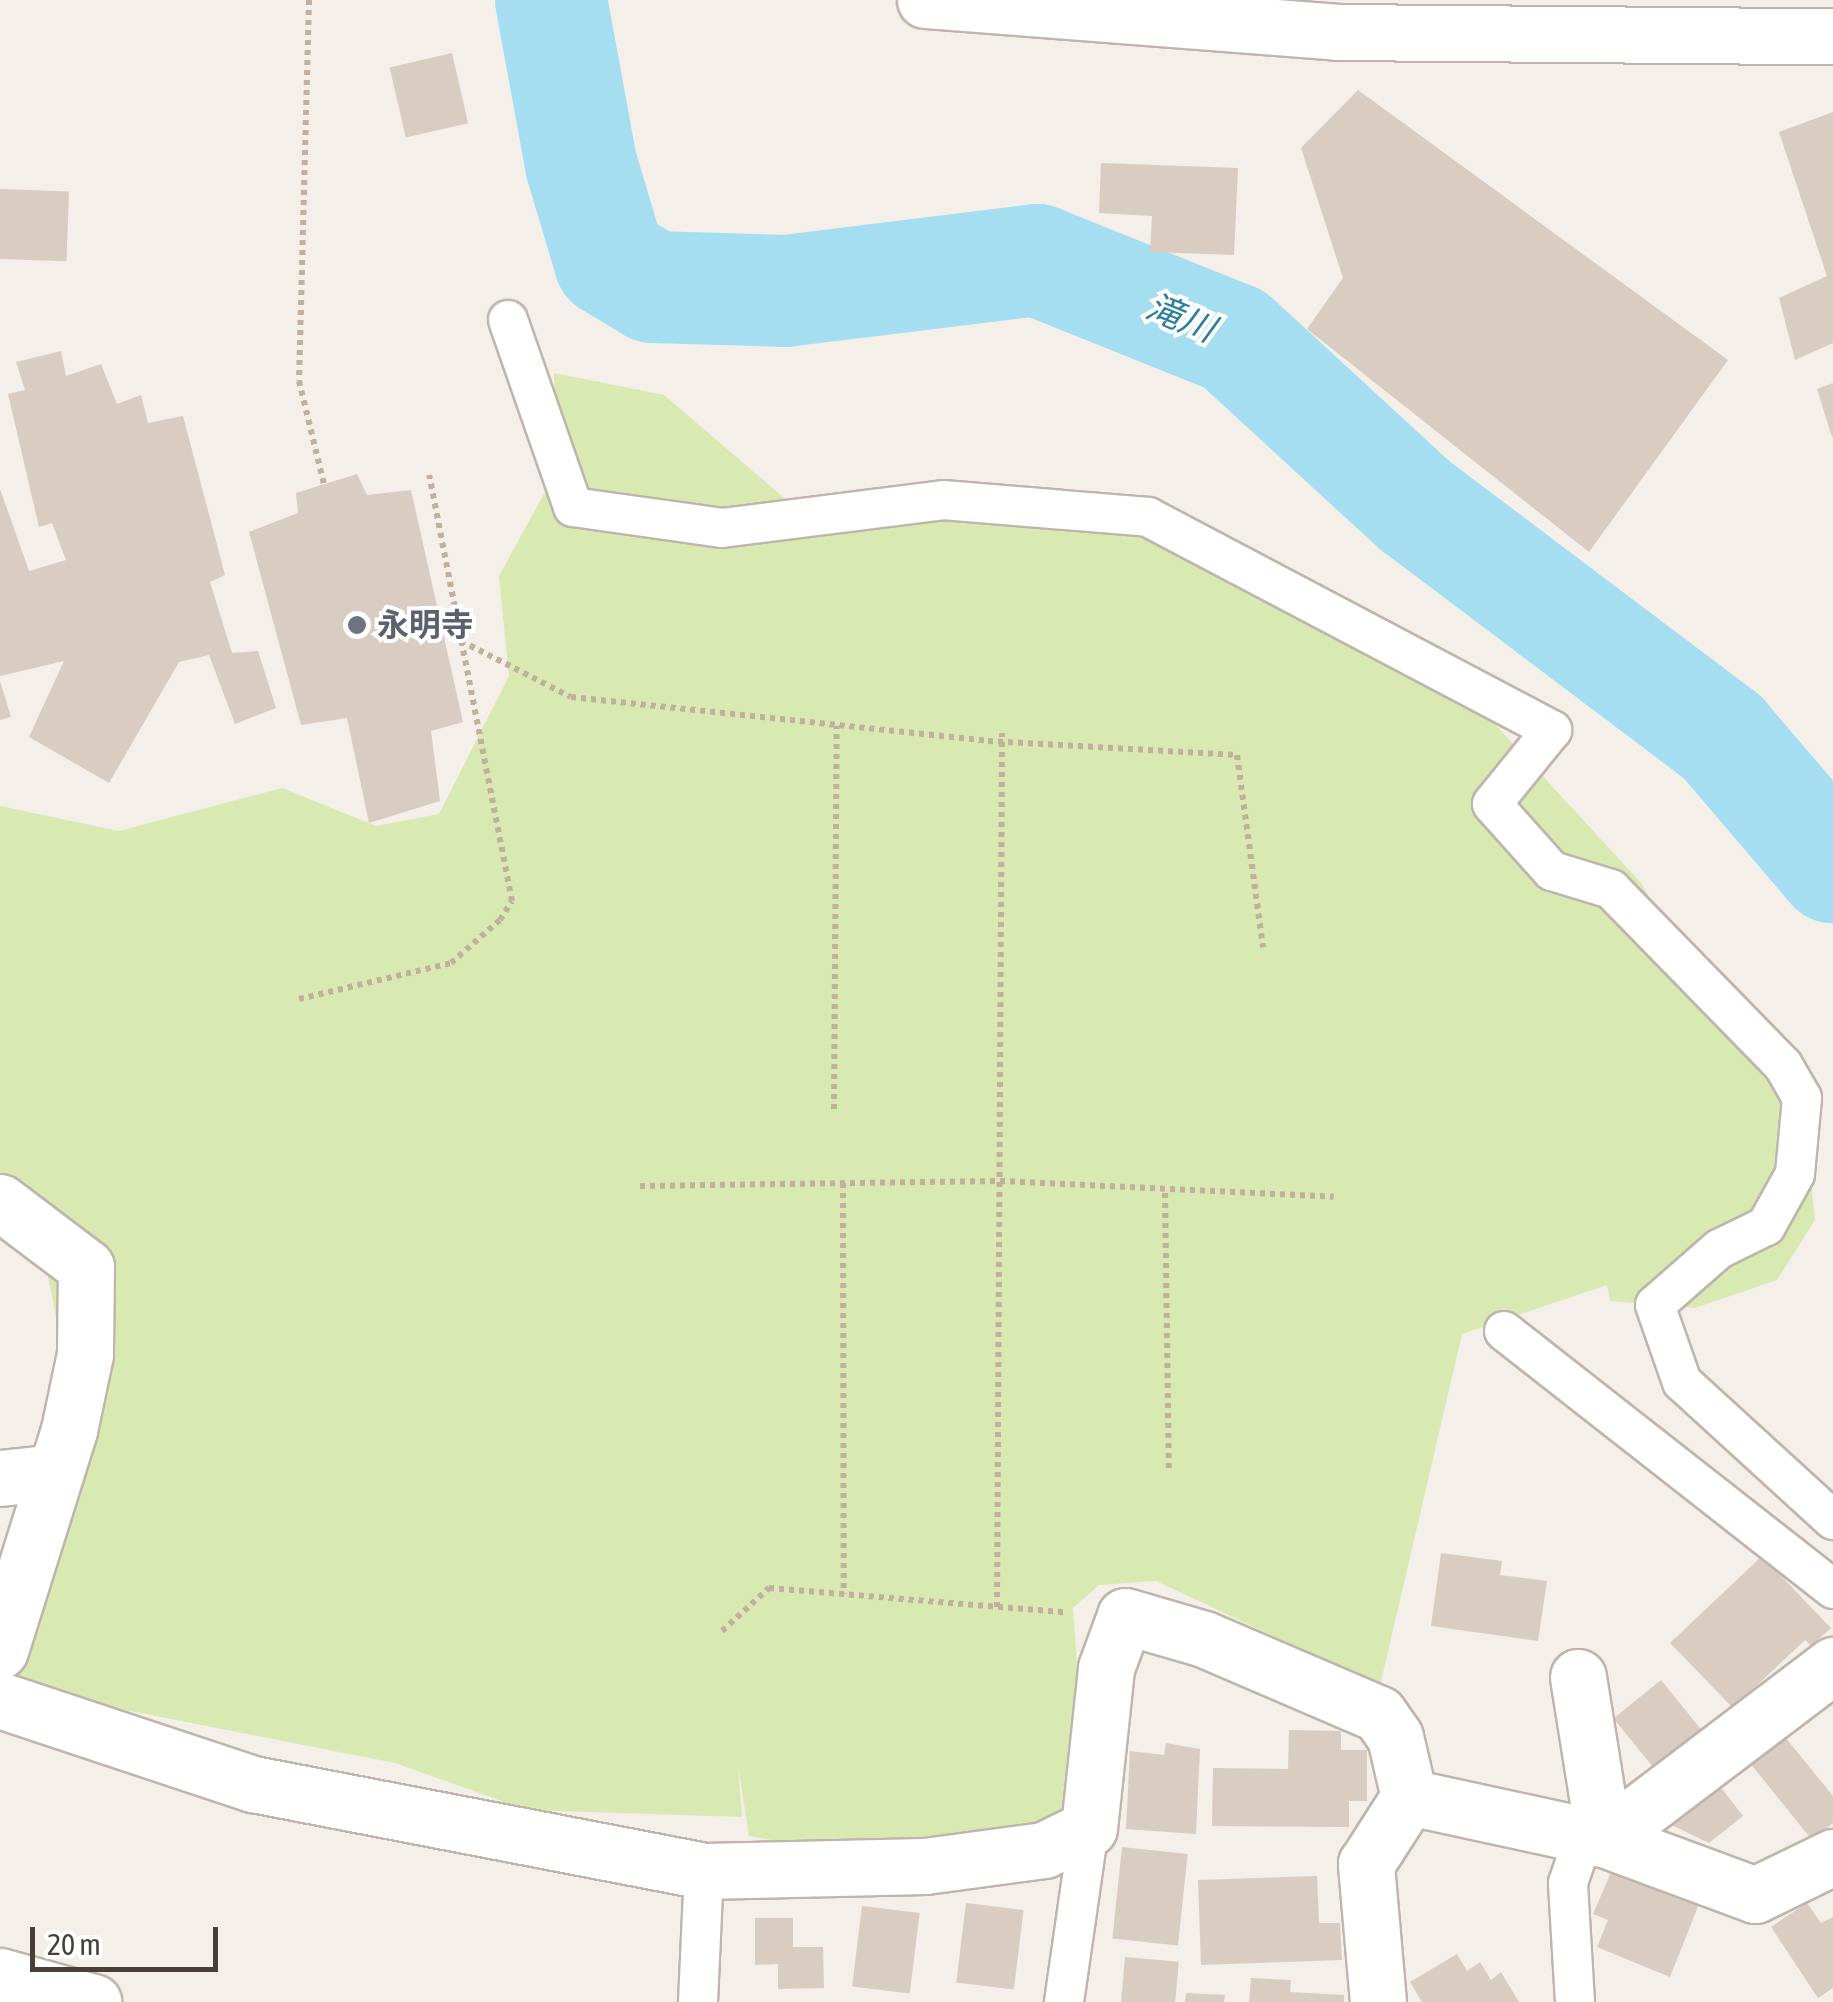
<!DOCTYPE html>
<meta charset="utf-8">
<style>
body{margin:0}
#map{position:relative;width:1833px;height:2002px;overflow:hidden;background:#f4efe9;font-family:"Asap Condensed","Noto Sans JP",sans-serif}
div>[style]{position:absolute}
.green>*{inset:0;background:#d9e9b2}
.river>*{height:112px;margin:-56px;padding:0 56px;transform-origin:56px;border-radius:56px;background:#a5def1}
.building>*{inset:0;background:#d9ccc1;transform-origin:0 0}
.path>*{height:6px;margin-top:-3px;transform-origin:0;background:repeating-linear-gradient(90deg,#c2af9c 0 5px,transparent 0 10px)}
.roads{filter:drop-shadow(2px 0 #c0b5ab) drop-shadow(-2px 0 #c0b5ab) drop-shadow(0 2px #c0b5ab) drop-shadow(0 -2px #c0b5ab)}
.lane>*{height:38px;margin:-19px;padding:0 19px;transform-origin:19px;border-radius:19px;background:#fff}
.street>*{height:55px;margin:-27.5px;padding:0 27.5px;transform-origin:27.5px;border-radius:27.5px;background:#fff}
.dots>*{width:28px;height:28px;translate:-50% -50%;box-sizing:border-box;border:5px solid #fff;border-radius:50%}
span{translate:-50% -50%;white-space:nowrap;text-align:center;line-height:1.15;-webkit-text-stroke:8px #fff;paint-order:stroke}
.worship-label{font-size:32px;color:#5b616d;font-weight:700}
.left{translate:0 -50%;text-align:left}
.water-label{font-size:35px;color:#2a7f9c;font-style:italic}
.scale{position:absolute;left:30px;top:1927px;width:188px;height:45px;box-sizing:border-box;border:5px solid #483f37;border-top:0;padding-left:12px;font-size:30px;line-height:35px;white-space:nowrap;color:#483f37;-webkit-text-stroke:8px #fff;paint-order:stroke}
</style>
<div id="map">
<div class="green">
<i style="clip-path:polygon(554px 373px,664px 395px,818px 527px,1005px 487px,1129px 509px,1446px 671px,1642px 884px,1705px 998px,1779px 1051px,1807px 1147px,1815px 1220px,1777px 1280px,1695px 1308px,1610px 1301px,1607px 1285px,1462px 1334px,1380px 1686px,1156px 1581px,1099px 1585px,1073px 1608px,1089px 1828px,925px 1866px,749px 1836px,738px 1765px,742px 1817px,527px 1810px,395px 1763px,9px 1687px,78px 1425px,42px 1247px,0 1214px,0 806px,119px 831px,282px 788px,376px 826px,439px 814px,509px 676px,499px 576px,557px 470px)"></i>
</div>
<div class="river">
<i style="left:551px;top:0;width:167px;rotate:79.6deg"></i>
<i style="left:581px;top:164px;width:101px;rotate:73.4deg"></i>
<i style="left:610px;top:261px;width:50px;rotate:31.2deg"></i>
<i style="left:653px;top:287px;width:132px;rotate:1.7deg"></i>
<i style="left:785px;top:291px;width:254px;rotate:-7deg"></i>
<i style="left:1037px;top:260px;width:212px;rotate:21.9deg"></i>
<i style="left:1234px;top:339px;width:248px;rotate:42.6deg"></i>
<i style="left:1417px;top:507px;width:383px;rotate:37deg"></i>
<i style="left:1723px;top:738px;width:170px;rotate:49.5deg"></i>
</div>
<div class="building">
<i style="left:452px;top:53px;width:72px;height:64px;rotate:77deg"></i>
<i style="clip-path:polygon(1358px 90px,1728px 360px,1589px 552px,1307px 329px,1343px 278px,1301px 148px)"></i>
<i style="clip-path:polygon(1833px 112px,1833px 343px,1795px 360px,1779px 298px,1827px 276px,1779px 132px)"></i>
<i style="clip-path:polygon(1101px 163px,1238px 168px,1234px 255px,1150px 252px,1152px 216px,1099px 213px)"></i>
<i style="left:0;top:189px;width:69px;height:70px;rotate:2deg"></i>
<i style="clip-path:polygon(61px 351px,66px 376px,101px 364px,117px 404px,141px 395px,148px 423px,183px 416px,225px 575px,210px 582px,232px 653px,258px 651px,276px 708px,235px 724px,209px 655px,179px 662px,109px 783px,29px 737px,64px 661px,0 676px,0 489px,29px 571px,66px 560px,52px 523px,39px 527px,8px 394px,25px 390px,16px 362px)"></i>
<i style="clip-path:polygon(1833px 383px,1833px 437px,1832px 437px,1817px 389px)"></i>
<i style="clip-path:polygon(357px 474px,367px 495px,411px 490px,463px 722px,431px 731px,440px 801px,369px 823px,347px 718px,301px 725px,249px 532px,298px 513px,296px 493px)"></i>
<i style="clip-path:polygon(0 681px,11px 717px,0 720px)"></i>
<i style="clip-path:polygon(1441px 1553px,1502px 1561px,1500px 1575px,1547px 1581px,1538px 1641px,1431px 1626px)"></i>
<i style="clip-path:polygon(1762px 1556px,1831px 1628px,1811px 1646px,1805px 1640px,1733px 1708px,1670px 1643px)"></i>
<i style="left:1661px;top:1680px;width:63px;height:61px;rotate:51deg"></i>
<i style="clip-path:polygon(1776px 1726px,1833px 1796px,1833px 1823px,1812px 1840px,1742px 1753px)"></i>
<i style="clip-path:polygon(1289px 1730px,1341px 1731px,1341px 1750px,1367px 1750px,1367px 1801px,1349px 1801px,1349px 1827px,1212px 1826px,1213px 1768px,1288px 1769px)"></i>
<i style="clip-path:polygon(1166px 1743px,1200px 1749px,1196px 1834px,1126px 1829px,1130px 1751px,1164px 1755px)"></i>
<i style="clip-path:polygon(1709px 1772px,1743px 1816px,1709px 1843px,1653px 1816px)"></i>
<i style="left:1122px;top:1847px;width:66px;height:92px;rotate:6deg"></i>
<i style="clip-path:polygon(1615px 1863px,1701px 1899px,1670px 1977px,1597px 1947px,1608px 1920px,1593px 1914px)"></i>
<i style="clip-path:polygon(1317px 1876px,1319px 1923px,1340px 1923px,1342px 1960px,1201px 1965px,1198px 1880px)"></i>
<i style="left:966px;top:1903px;width:58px;height:80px;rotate:7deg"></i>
<i style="clip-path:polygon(1807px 1903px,1821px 1923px,1833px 1917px,1833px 1988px,1818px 1998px,1771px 1927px)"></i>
<i style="left:862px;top:1906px;width:58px;height:81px;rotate:7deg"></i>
<i style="clip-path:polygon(755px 1918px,793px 1918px,793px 1947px,823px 1947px,824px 1988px,778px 1989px,778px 1964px,755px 1965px)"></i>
<i style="clip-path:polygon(1457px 1954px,1467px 1971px,1480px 1962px,1491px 1980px,1501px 1972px,1519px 2002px,1422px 2002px,1410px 1982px)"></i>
<i style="left:1125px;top:1957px;width:54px;height:45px;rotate:5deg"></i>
<i style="clip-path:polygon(1251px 1978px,1291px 1980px,1290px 1992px,1344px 1995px,1344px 2002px,1249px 2002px)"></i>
<i style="clip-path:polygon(1186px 1993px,1225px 1995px,1224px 2002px,1185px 2002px)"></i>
</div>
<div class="path">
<i style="left:309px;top:0;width:381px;rotate:91.5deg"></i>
<i style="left:299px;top:381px;width:106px;rotate:76.4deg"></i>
<i style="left:461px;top:641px;width:123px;rotate:27deg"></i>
<i style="left:571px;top:697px;width:419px;rotate:6deg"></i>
<i style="left:988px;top:741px;width:249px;rotate:3.2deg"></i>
<i style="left:1237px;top:755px;width:194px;rotate:82.3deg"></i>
<i style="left:299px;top:999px;width:156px;rotate:-13.3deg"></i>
<i style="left:451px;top:963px;width:65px;rotate:-41.3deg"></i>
<i style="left:500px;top:920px;width:22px;rotate:-58deg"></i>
<i style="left:512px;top:901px;width:434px;rotate:-101deg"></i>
<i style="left:834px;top:1109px;width:383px;rotate:-89.6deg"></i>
<i style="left:843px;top:1183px;width:411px;rotate:89.9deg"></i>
<i style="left:640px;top:1186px;width:360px;rotate:-0.8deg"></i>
<i style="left:1000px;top:1181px;width:334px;rotate:2.7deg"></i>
<i style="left:1165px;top:1193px;width:279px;rotate:89.2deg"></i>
<i style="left:997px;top:1607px;width:874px;rotate:-89.67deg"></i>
<i style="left:722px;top:1631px;width:64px;rotate:-42.5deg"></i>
<i style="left:769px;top:1588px;width:296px;rotate:4.7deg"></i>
</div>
<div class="roads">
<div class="lane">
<i style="left:508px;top:320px;width:198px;rotate:70.8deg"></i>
<i style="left:573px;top:507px;width:150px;rotate:8deg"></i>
<i style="left:722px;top:528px;width:223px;rotate:-7.2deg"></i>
<i style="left:943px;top:500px;width:206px;rotate:4.7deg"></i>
<i style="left:1148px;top:517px;width:457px;rotate:27.8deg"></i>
<i style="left:1552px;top:730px;width:95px;rotate:129deg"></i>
<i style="left:1492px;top:804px;width:90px;rotate:48.2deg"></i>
<i style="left:1552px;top:871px;width:62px;rotate:17deg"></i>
<i style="left:1611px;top:889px;width:246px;rotate:45.7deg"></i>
<i style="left:1783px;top:1065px;width:38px;rotate:60deg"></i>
<i style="left:1802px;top:1098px;width:76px;rotate:95.3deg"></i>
<i style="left:1795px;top:1174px;width:60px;rotate:119.1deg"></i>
<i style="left:1766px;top:1226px;width:52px;rotate:153.9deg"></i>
<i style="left:1719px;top:1249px;width:85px;rotate:138.8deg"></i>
<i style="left:1655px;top:1305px;width:82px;rotate:70.7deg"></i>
<i style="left:1682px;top:1382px;width:205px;rotate:42.4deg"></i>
<i style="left:1504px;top:1331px;width:418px;rotate:38.1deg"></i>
<i style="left:698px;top:2002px;width:131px;rotate:-87.4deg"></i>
<i style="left:1064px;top:2002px;width:176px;rotate:-81.8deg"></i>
<i style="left:1575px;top:2002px;width:119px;rotate:-93.4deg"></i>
<i style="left:1568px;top:1883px;width:50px;rotate:-71.2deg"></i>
</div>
<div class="street">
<i style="left:925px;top:0;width:413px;rotate:4.4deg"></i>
<i style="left:1337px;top:32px;width:496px;rotate:0.5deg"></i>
<i style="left:0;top:1202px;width:108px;rotate:37.1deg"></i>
<i style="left:86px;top:1267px;width:87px;rotate:90.7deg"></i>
<i style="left:85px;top:1354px;width:78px;rotate:101.9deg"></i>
<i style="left:69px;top:1430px;width:231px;rotate:107.4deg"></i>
<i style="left:0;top:1478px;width:56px;rotate:-6.1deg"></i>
<i style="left:1578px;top:1677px;width:164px;rotate:80.9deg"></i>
<i style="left:1604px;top:1839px;width:288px;rotate:-37.2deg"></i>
<i style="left:0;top:1700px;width:267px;rotate:18.4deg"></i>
<i style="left:253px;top:1784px;width:459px;rotate:10.9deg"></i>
<i style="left:704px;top:1871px;width:221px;rotate:-1.3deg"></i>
<i style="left:925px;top:1866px;width:120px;rotate:-7.7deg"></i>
<i style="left:1044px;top:1850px;width:50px;rotate:-26.1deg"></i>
<i style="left:1089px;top:1828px;width:161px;rotate:-83.9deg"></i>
<i style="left:1106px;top:1668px;width:55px;rotate:-69.9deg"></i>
<i style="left:1125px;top:1616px;width:82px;rotate:16.2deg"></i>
<i style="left:1204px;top:1639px;width:190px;rotate:23.2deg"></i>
<i style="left:1379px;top:1714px;width:28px;rotate:55deg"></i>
<i style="left:1395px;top:1737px;width:62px;rotate:76.9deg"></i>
<i style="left:1409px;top:1797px;width:199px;rotate:12.2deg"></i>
<i style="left:1604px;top:1839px;width:161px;rotate:20.3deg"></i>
<i style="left:1755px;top:1895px;width:87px;rotate:-26deg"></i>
<i style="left:0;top:1976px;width:97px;rotate:15.6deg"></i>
<i style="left:1378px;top:2002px;width:139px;rotate:-95deg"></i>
<i style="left:1366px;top:1864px;width:80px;rotate:-57.3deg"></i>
</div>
</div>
<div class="dots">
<i style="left:357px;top:625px;background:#6b7280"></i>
</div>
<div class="worship-label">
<span class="left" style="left:377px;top:625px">永明寺</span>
</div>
<div class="water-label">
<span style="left:1181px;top:317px;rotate:22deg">滝川</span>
</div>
<div class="scale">20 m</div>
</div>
